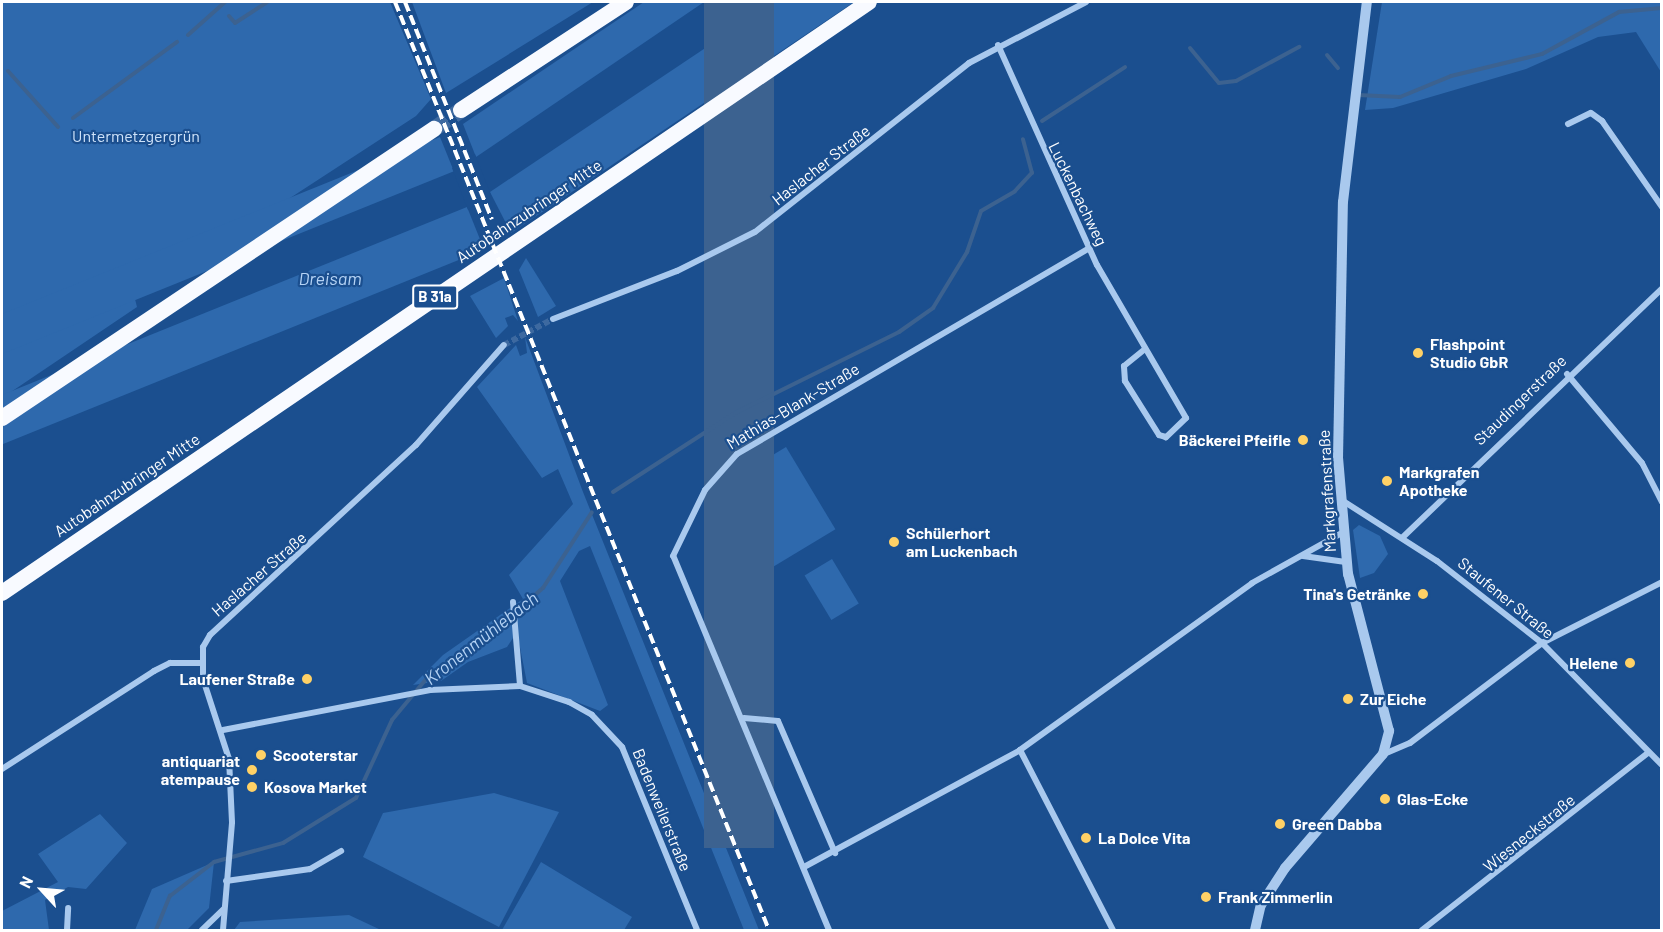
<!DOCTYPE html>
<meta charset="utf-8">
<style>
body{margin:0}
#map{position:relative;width:1663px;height:932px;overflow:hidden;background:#1b4f8f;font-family:Barlow,sans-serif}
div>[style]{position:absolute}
.green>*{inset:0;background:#2e69ad;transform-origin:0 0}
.water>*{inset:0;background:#3c6290;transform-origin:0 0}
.pier>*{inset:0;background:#1b4f8f}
.stream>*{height:4px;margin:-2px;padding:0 2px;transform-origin:2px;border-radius:2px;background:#3c6290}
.minor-tunnel>*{height:6px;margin-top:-3px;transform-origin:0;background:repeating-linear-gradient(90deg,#3d69a0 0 6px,transparent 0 9px)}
.trunk-tunnel>*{height:16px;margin-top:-8px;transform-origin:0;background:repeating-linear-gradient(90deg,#3d69a0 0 16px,transparent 0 24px)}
.minor>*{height:6px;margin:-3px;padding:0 3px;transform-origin:3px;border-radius:3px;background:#a9c9ee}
.tertiary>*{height:10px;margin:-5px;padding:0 5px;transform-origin:5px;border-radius:5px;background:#a9c9ee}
.trunk>*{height:16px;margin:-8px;padding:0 8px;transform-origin:8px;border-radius:8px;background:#f8faff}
.rail>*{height:4px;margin-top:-2px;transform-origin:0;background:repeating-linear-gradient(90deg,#fff 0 10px,transparent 0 14.5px)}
.dots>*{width:16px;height:16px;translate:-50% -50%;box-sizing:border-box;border:3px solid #1b4f8f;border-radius:50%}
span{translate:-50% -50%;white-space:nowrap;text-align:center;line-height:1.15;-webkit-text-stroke:4.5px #1b4f8f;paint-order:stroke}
.shield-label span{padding:2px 4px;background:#1b4f8f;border:2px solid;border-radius:4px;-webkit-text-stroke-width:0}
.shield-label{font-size:15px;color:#fff;font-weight:700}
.park-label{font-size:16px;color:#cfe3fa}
.street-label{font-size:16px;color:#fff}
.poi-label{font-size:16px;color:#fff;font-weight:700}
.left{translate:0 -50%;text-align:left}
.right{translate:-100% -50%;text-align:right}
.water-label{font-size:18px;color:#b5d3f5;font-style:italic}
.frame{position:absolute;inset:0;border:3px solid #fff;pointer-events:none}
.north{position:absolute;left:12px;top:860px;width:60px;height:60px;-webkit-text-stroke:4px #1b4f8f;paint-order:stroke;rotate:296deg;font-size:16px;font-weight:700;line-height:24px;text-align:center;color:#fff}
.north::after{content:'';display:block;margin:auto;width:21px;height:27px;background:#fff;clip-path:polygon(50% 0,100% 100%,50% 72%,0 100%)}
</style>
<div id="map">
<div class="green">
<i style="clip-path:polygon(2px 2px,390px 2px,431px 99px,416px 116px,135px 299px,137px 307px,2px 398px)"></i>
<i style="clip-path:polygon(412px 2px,593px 2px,446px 93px)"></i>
<i style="clip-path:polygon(644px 2px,704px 2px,476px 157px,463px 124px)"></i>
<i style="clip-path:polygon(774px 2px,854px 2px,511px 233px,490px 192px)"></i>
<i style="clip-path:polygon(1382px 2px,1661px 2px,1661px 72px,1636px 32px,1598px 37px,1526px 69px,1393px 108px,1365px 110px)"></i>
<i style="left:440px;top:137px;width:37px;height:528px;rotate:68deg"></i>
<i style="left:467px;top:207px;width:46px;height:562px;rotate:68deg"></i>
<i style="clip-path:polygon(526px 258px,556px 306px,538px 317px,519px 270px)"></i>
<i style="clip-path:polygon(504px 278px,518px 321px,513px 315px,505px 318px,508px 326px,496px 338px,470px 296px)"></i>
<i style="clip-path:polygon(525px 337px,583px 492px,759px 930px,744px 930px,590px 546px,579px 551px,560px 581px,608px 705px,600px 711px,527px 683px,517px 632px,507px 647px,468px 662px,441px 681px,413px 685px,443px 655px,523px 599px,509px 575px,573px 504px,558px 469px,542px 478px,477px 387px,516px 345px,520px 356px,527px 353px)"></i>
<i style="left:786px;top:447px;width:96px;height:75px;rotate:59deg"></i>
<i style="clip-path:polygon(1359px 525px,1380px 536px,1388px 554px,1374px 573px,1360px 578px,1353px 530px)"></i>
<i style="left:832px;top:559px;width:52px;height:32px;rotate:59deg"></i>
<i style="clip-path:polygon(494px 793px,559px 812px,499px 927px,363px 857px,383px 813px)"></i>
<i style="clip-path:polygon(100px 814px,127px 843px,86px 889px,68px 887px,45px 900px,49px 930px,2px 930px,2px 911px,58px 882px,38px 854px)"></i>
<i style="clip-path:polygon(214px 862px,209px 908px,187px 930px,135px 930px,152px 889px)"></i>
<i style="clip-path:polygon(541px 862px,632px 917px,624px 930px,502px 930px)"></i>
<i style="clip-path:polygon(349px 915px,381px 930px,234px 930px,240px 922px)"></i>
</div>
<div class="water">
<i style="left:704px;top:2px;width:70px;height:846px"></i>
</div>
<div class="pier">
<i style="clip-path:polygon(475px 154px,491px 195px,468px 210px,452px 168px)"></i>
</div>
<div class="stream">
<i style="left:229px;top:16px;width:9px;rotate:49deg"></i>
<i style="left:235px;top:23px;width:38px;rotate:-33deg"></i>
<i style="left:188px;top:35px;width:50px;rotate:-41.7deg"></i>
<i style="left:1190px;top:48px;width:45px;rotate:50.4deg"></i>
<i style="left:1219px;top:83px;width:17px;rotate:-7deg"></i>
<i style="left:1236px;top:81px;width:72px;rotate:-28.4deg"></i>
<i style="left:1327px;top:55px;width:17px;rotate:50deg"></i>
<i style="left:8px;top:71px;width:75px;rotate:48.2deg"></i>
<i style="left:1358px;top:95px;width:42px;rotate:2.7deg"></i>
<i style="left:1400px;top:97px;width:55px;rotate:-22.4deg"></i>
<i style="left:1451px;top:76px;width:94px;rotate:-13.6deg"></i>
<i style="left:1542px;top:54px;width:88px;rotate:-28.6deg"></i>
<i style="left:1619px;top:12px;width:43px;rotate:-5.3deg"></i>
<i style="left:73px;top:118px;width:129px;rotate:-36.2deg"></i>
<i style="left:1042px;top:121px;width:99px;rotate:-33deg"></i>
<i style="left:613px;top:492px;width:145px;rotate:-32.9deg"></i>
<i style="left:735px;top:413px;width:183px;rotate:-26.3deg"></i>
<i style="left:899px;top:332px;width:42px;rotate:-35.2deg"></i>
<i style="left:933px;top:308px;width:66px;rotate:-58.7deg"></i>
<i style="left:967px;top:252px;width:43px;rotate:-71.1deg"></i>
<i style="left:981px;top:211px;width:39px;rotate:-30deg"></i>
<i style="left:1015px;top:191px;width:25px;rotate:-47deg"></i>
<i style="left:1032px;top:173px;width:35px;rotate:-105deg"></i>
<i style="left:156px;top:930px;width:37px;rotate:-68deg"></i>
<i style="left:170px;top:896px;width:56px;rotate:-37.7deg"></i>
<i style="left:214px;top:862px;width:72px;rotate:-15.4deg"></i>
<i style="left:283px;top:843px;width:86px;rotate:-31.7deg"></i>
<i style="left:356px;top:798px;width:86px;rotate:-65.2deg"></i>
<i style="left:392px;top:720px;width:55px;rotate:-50.2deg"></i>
<i style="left:427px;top:678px;width:71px;rotate:-34.1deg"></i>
<i style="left:486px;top:638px;width:76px;rotate:-41.3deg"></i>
<i style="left:543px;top:588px;width:90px;rotate:-57.2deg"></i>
</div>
<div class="minor-tunnel">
<i style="left:504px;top:345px;width:55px;rotate:-28deg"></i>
</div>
<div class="trunk-tunnel">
<i style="left:434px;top:129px;width:33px;rotate:-35deg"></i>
</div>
<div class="minor">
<i style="left:998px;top:45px;width:241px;rotate:65.8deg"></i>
<i style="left:1097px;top:265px;width:177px;rotate:59.8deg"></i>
<i style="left:1186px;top:418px;width:28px;rotate:136deg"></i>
<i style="left:1166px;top:437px;width:7px;rotate:-164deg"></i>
<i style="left:1159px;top:435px;width:64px;rotate:-122.2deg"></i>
<i style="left:1125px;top:381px;width:15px;rotate:-94deg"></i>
<i style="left:1124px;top:366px;width:27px;rotate:-39deg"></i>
<i style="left:1568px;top:124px;width:25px;rotate:-26deg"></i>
<i style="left:1591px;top:113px;width:14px;rotate:36deg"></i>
<i style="left:1602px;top:121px;width:105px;rotate:55.1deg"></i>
<i style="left:553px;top:319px;width:133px;rotate:-21.2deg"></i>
<i style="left:677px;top:271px;width:87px;rotate:-26.6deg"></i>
<i style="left:755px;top:232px;width:273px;rotate:-38.3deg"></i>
<i style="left:969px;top:63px;width:132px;rotate:-27.5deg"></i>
<i style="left:1567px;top:374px;width:116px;rotate:49.9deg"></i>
<i style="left:1642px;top:463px;width:44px;rotate:62.9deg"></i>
<i style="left:1340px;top:499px;width:115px;rotate:32.6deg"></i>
<i style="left:1437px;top:561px;width:133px;rotate:38deg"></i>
<i style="left:1542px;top:643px;width:171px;rotate:45.5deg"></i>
<i style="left:1403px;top:537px;width:359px;rotate:-43.8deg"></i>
<i style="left:1303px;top:556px;width:43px;rotate:7.9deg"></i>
<i style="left:513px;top:602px;width:84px;rotate:85.2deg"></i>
<i style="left:744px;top:718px;width:34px;rotate:5deg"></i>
<i style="left:778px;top:721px;width:144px;rotate:66.6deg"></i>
<i style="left:223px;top:730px;width:211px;rotate:-10.9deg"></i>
<i style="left:430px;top:690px;width:90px;rotate:-2.5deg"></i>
<i style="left:520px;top:686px;width:52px;rotate:18.1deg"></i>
<i style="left:569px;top:702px;width:26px;rotate:29deg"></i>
<i style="left:592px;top:715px;width:44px;rotate:46.8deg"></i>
<i style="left:622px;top:747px;width:198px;rotate:67.7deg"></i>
<i style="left:1020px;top:750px;width:203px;rotate:62.7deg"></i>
<i style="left:1384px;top:754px;width:28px;rotate:-23deg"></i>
<i style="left:1410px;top:743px;width:166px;rotate:-37.1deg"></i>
<i style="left:1542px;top:643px;width:135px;rotate:-26.9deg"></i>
<i style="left:2px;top:769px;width:181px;rotate:-32.8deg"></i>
<i style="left:154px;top:671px;width:18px;rotate:-27deg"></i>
<i style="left:170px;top:663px;width:31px"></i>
<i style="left:804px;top:867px;width:246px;rotate:-28.4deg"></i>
<i style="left:1020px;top:750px;width:286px;rotate:-35.7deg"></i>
<i style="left:1252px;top:583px;width:103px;rotate:-29.1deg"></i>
<i style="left:226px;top:881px;width:85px;rotate:-8.1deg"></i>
<i style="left:310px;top:869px;width:36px;rotate:-30deg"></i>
<i style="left:67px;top:930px;width:22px;rotate:-87deg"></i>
<i style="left:202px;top:930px;width:30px;rotate:-44deg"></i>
<i style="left:223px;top:930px;width:108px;rotate:-85.2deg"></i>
<i style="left:232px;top:822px;width:63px;rotate:-92.7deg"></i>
<i style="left:229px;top:759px;width:84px;rotate:-108deg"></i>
<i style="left:203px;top:679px;width:32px;rotate:-90deg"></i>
<i style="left:203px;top:647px;width:14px;rotate:-60deg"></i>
<i style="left:210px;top:635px;width:280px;rotate:-42.7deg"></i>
<i style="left:416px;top:445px;width:133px;rotate:-48.7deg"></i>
<i style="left:829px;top:930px;width:405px;rotate:-112.6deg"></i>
<i style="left:673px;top:556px;width:73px;rotate:-64.1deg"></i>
<i style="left:705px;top:490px;width:48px;rotate:-48.4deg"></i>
<i style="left:737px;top:454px;width:408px;rotate:-30.3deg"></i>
<i style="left:1422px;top:930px;width:288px;rotate:-38.1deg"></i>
</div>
<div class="tertiary">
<i style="left:1255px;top:930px;width:26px;rotate:-77deg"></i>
<i style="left:1261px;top:905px;width:44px;rotate:-57deg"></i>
<i style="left:1285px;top:868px;width:150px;rotate:-49.3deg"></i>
<i style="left:1383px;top:754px;width:24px;rotate:-75deg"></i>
<i style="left:1389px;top:731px;width:162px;rotate:-104.6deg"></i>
<i style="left:1348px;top:574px;width:116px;rotate:-94.9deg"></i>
<i style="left:1338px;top:458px;width:256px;rotate:-88.9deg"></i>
<i style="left:1343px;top:202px;width:201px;rotate:-83.2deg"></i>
</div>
<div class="trunk">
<i style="left:461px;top:110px;width:197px;rotate:-33.2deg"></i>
<i style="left:2px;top:418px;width:520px;rotate:-33.78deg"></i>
<i style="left:2px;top:593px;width:1049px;rotate:-34.28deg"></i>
</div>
<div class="rail">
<i style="left:395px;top:2px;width:1001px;rotate:68.05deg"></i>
<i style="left:405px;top:2px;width:234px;rotate:68.2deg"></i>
</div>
<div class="dots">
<i style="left:1418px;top:353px;background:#ffd166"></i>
<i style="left:1303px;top:440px;background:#ffd166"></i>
<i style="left:1387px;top:481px;background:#ffd166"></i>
<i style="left:894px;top:542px;background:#ffd166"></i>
<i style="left:1423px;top:594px;background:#ffd166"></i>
<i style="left:1630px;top:663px;background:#ffd166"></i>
<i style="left:307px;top:679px;background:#ffd166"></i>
<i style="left:1348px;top:699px;background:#ffd166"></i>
<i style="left:261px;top:755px;background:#ffd166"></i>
<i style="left:252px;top:770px;background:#ffd166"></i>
<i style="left:252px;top:787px;background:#ffd166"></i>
<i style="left:1385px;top:799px;background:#ffd166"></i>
<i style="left:1280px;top:824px;background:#ffd166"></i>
<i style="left:1086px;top:838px;background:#ffd166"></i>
<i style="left:1206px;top:897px;background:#ffd166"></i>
</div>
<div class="shield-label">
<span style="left:435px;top:297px">B 31a</span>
</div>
<div class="park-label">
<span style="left:136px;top:136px">Untermetzgergrün</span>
</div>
<div class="street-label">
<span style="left:821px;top:165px;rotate:-38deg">Haslacher Straße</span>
<span style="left:1078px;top:194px;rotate:64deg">Luckenbachweg</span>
<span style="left:529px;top:211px;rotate:-34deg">Autobahnzubringer Mitte</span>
<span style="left:1520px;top:400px;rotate:-44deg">Staudingerstraße</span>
<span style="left:793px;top:406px;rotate:-31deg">Mathias-Blank-Straße</span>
<span style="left:127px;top:485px;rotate:-34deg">Autobahnzubringer Mitte</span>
<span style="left:1327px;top:491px;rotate:-93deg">Markgrafenstraße</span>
<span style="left:259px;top:574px;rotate:-41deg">Haslacher Straße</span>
<span style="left:1506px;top:598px;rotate:39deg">Staufener Straße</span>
<span style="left:662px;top:810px;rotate:68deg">Badenweilerstraße</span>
<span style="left:1529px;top:833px;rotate:-39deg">Wiesneckstraße</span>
</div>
<div class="poi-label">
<span class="left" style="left:1430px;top:353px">Flashpoint<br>Studio GbR</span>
<span class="right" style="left:1291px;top:440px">Bäckerei Pfeifle</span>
<span class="left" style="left:1399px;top:481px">Markgrafen<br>Apotheke</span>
<span class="left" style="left:906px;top:542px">Schülerhort<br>am Luckenbach</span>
<span class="right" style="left:1411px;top:594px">Tina's Getränke</span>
<span class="right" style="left:1618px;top:663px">Helene</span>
<span class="right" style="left:295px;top:679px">Laufener Straße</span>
<span class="left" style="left:1360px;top:699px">Zur Eiche</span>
<span class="left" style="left:273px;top:755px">Scooterstar</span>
<span class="right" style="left:240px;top:770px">antiquariat<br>atempause</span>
<span class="left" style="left:264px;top:787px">Kosova Market</span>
<span class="left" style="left:1397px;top:799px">Glas-Ecke</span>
<span class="left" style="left:1292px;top:824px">Green Dabba</span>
<span class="left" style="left:1098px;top:838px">La Dolce Vita</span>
<span class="left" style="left:1218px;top:897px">Frank Zimmerlin</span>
</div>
<div class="water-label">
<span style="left:330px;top:278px">Dreisam</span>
<span style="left:481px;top:638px;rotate:-38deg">Kronenmühlebach</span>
</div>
<div class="frame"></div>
<div class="north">N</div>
</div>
